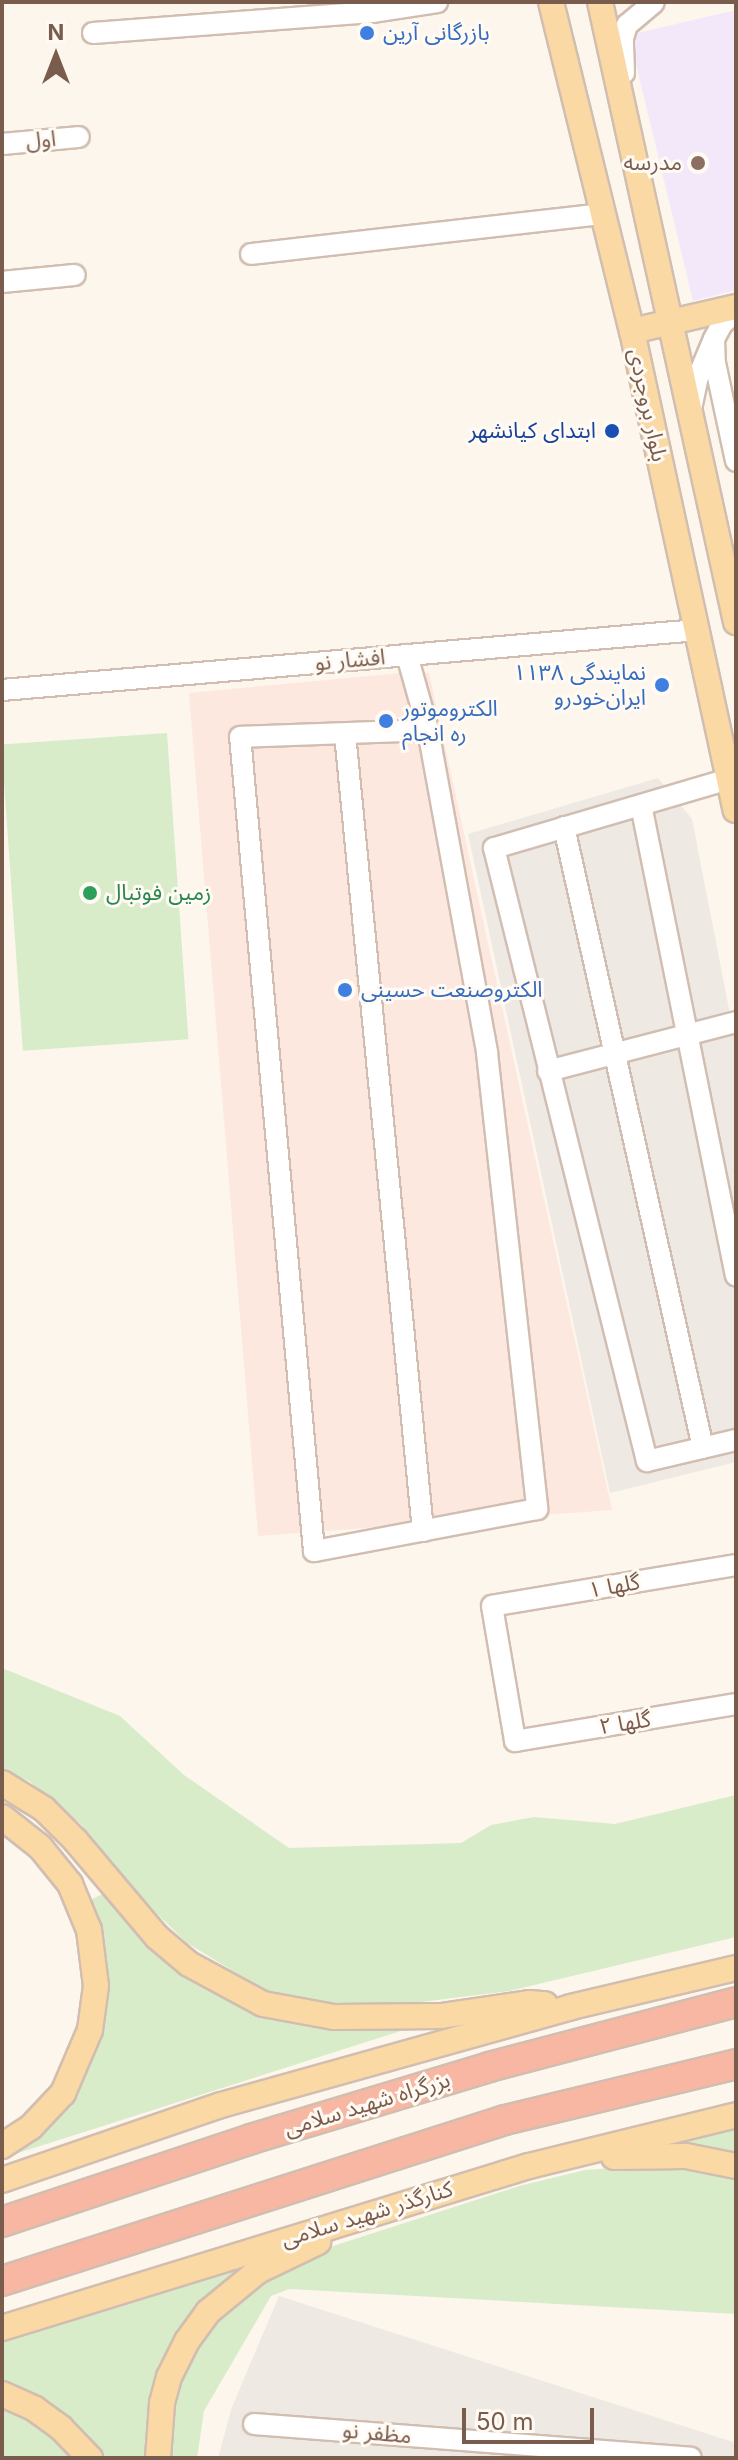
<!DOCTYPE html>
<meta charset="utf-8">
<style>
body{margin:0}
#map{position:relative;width:738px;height:2460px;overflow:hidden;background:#fdf6ec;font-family:Inter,"Noto Sans Arabic",sans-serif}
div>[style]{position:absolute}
.commercial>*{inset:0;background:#fde8e0}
.industrial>*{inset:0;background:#efe9e4}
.education>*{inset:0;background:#f3e8fa}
.green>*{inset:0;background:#d8ecc9;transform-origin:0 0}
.roads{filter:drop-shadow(2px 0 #d1beb0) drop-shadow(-2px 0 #d1beb0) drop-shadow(0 2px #d1beb0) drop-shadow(0 -2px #d1beb0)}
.minor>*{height:20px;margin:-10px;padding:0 10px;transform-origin:10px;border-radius:10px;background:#fff}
.major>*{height:24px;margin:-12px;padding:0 12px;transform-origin:12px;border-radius:12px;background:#fbd9a5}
.highway>*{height:28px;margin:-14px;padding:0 14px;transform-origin:14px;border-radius:14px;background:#f7b7a3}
.dots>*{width:22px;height:22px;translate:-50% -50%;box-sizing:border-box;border:4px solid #fffaf3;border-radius:50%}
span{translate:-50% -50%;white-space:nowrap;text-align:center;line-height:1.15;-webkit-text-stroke:6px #fffaf3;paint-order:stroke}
.shop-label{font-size:22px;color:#366cbe}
.left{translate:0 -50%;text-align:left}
.right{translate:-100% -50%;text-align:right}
.street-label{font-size:22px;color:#7a5c4d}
.education-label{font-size:22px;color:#785e54}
.transit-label{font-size:22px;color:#164399}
.leisure-label{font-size:22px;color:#27864d}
.frame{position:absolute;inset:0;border:4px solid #7a5c4d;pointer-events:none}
.north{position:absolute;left:16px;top:16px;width:80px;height:80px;-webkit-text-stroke:6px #fffaf3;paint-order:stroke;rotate:0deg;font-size:22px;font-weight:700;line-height:32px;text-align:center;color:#7a5c4d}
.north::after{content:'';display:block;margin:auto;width:28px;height:36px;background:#7a5c4d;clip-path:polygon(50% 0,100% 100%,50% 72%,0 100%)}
.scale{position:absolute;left:462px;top:2408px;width:132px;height:36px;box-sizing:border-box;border:4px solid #7a5c4d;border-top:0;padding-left:10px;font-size:24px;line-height:28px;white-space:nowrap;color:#7a5c4d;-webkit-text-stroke:6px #fffaf3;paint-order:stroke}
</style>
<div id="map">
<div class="commercial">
<i style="clip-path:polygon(401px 673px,429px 673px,612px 1510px,258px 1536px,189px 693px)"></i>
</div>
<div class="industrial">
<i style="clip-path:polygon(658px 778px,692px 819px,736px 1045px,736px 1462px,610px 1493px,468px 834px)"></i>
<i style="clip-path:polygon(279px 2296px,736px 2443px,736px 2458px,218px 2458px,232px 2407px)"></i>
</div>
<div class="education">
<i style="clip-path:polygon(736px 10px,736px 290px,693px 301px,629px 35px)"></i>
</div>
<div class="green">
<i style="left:167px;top:733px;width:307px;height:166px;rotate:86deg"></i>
<i style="clip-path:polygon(2px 1668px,120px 1716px,184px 1775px,289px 1848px,461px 1843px,491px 1825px,534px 1817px,615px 1824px,736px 1795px,736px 1937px,509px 1991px,365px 2009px,294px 2000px,266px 1991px,187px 1943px,117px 1875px,82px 1825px,29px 1781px,2px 1770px)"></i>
<i style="clip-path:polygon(103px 1894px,160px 1954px,207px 1987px,256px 2012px,298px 2023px,340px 2028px,429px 2022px,15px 2154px,61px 2114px,88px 2067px,100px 2035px,106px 1994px,100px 1937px,90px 1900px)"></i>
<i style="clip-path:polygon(736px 2128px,736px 2156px,664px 2146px)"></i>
<i style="clip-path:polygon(670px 2164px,736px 2173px,736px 2314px,289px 2289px,271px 2296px,204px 2411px,197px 2458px,167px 2458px,168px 2424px,186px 2359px,236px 2296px,330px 2247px,519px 2186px,585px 2170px)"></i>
<i style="clip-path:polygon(357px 2219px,210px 2297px,149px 2458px,103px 2458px,65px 2416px,46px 2401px,2px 2380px,2px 2334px)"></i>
<i style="clip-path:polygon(2px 2404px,39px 2423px,77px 2458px,2px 2458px)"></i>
</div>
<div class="roads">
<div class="minor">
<i style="left:93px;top:33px;width:280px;rotate:-4.3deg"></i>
<i style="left:372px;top:12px;width:66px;rotate:-8.7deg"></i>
<i style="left:624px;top:73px;width:35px;rotate:-92deg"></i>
<i style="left:623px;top:38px;width:14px;rotate:-73deg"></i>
<i style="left:627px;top:25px;width:35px;rotate:-40deg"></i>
<i style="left:2px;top:144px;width:77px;rotate:-5.2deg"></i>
<i style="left:251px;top:254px;width:351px;rotate:-6.5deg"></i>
<i style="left:2px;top:282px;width:73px;rotate:-5.5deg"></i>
<i style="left:714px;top:339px;width:24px;rotate:88deg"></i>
<i style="left:715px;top:363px;width:100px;rotate:77.9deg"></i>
<i style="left:691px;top:409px;width:33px;rotate:-78deg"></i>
<i style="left:698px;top:377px;width:41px;rotate:-67.2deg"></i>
<i style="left:714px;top:339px;width:17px;rotate:-62deg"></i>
<i style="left:722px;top:324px;width:18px;rotate:-41deg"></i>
<i style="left:407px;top:655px;width:78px;rotate:74.4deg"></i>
<i style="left:428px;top:730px;width:328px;rotate:79.6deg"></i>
<i style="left:487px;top:1053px;width:459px;rotate:83.7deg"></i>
<i style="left:537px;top:1509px;width:227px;rotate:169.3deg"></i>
<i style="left:314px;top:1551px;width:817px;rotate:-95.19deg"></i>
<i style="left:240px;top:737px;width:188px;rotate:-2.1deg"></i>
<i style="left:2px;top:690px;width:698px;rotate:-4.93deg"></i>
<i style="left:345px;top:734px;width:801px;rotate:84.41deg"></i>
<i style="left:729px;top:779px;width:245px;rotate:163.6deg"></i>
<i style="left:494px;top:848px;width:632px;rotate:75.99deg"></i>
<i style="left:647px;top:1461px;width:91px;rotate:-13.3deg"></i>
<i style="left:641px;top:805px;width:480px;rotate:78.6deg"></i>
<i style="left:564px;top:827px;width:636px;rotate:77.38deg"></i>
<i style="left:548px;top:1071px;width:194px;rotate:-14.6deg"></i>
<i style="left:736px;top:1565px;width:247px;rotate:170.5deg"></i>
<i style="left:492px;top:1606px;width:137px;rotate:80.3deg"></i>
<i style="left:515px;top:1741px;width:224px;rotate:-9.5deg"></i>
<i style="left:254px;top:2424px;width:438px;rotate:4.4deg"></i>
</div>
<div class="major">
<i style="left:551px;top:2px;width:339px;rotate:76.2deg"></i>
<i style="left:632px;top:331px;width:490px;rotate:77.8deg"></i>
<i style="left:600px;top:2px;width:635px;rotate:77.63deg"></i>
<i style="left:632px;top:331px;width:107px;rotate:-13deg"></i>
<i style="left:2px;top:1783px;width:49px;rotate:31.8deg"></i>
<i style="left:44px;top:1809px;width:44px;rotate:45deg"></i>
<i style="left:75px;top:1840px;width:127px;rotate:49.8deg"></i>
<i style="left:157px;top:1937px;width:42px;rotate:40.2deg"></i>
<i style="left:189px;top:1964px;width:84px;rotate:28.4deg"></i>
<i style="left:263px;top:2004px;width:72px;rotate:10.4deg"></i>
<i style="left:334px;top:2017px;width:107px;rotate:-0.5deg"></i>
<i style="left:441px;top:2016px;width:89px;rotate:-8.4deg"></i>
<i style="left:529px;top:2003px;width:16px;rotate:4deg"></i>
<i style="left:2px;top:1817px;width:48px;rotate:38.3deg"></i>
<i style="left:40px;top:1847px;width:48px;rotate:51deg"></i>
<i style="left:70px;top:1884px;width:50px;rotate:67.6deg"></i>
<i style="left:89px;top:1930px;width:56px;rotate:82.9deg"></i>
<i style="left:96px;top:1986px;width:44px;rotate:97.8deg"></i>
<i style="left:90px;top:2030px;width:69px;rotate:113.2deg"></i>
<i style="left:63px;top:2093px;width:47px;rotate:133.3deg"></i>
<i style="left:31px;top:2127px;width:35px;rotate:147deg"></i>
<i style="left:614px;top:2157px;width:72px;rotate:-0.8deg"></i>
<i style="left:686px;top:2156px;width:51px;rotate:11.3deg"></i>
<i style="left:2px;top:2180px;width:231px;rotate:-18.9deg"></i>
<i style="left:221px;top:2105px;width:363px;rotate:-15.6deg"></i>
<i style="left:571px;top:2007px;width:170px;rotate:-13.3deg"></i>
<i style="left:2px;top:2328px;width:551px;rotate:-17.09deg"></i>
<i style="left:529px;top:2166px;width:213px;rotate:-13.8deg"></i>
<i style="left:2px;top:2394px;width:36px;rotate:24deg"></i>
<i style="left:35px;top:2409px;width:32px;rotate:36deg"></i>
<i style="left:61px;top:2428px;width:42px;rotate:46deg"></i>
<i style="left:158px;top:2458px;width:55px;rotate:-85.8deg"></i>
<i style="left:162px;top:2403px;width:27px;rotate:-75deg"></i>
<i style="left:169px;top:2377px;width:40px;rotate:-63.4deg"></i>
<i style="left:187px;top:2341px;width:36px;rotate:-54deg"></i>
<i style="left:208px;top:2312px;width:65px;rotate:-39.4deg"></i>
<i style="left:258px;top:2271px;width:67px;rotate:-25.8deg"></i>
</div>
<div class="highway">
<i style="left:2px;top:2222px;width:262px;rotate:-18.4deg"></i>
<i style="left:251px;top:2139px;width:249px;rotate:-16.8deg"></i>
<i style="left:489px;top:2067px;width:255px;rotate:-14.7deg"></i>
<i style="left:2px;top:2281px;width:528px;rotate:-17.75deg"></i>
<i style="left:505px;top:2120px;width:238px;rotate:-13.6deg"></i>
</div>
</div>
<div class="dots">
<i style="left:367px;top:33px;background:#3f7fe0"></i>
<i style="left:698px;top:163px;background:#8d6e63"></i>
<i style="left:612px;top:431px;background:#1a4fb4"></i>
<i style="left:662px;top:685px;background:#3f7fe0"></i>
<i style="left:386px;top:721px;background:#3f7fe0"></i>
<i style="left:90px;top:893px;background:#2e9e5b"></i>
<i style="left:345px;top:990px;background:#3f7fe0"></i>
</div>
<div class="shop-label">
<span class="left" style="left:383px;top:33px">بازرگانی آرین</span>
<span class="right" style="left:646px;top:685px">نمایندگی ۱۱۳۸<br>ایران‌خودرو</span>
<span class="left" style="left:402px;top:721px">الکتروموتور<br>ره انجام</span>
<span class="left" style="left:361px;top:990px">الکتروصنعت حسینی</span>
</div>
<div class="street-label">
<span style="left:41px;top:140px;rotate:-5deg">اول</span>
<span style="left:648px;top:405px;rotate:78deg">بلوار بروجردی</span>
<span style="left:350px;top:660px;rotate:-5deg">افشار نو</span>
<span style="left:614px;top:1586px;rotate:-10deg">گلها ۱</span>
<span style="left:625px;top:1723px;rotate:-9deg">گلها ۲</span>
<span style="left:367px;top:2104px;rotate:-17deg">بزرگراه شهید سلامی</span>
<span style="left:367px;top:2214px;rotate:-17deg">کنارگذر شهید سلامی</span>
<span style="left:377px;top:2433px;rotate:5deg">مظفر نو</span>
</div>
<div class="education-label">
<span class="right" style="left:682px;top:163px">مدرسه</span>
</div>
<div class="transit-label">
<span class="right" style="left:596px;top:431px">ابتدای کیانشهر</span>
</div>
<div class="leisure-label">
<span class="left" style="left:106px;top:893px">زمین فوتبال</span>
</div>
<div class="frame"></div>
<div class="north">N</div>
<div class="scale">50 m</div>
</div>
